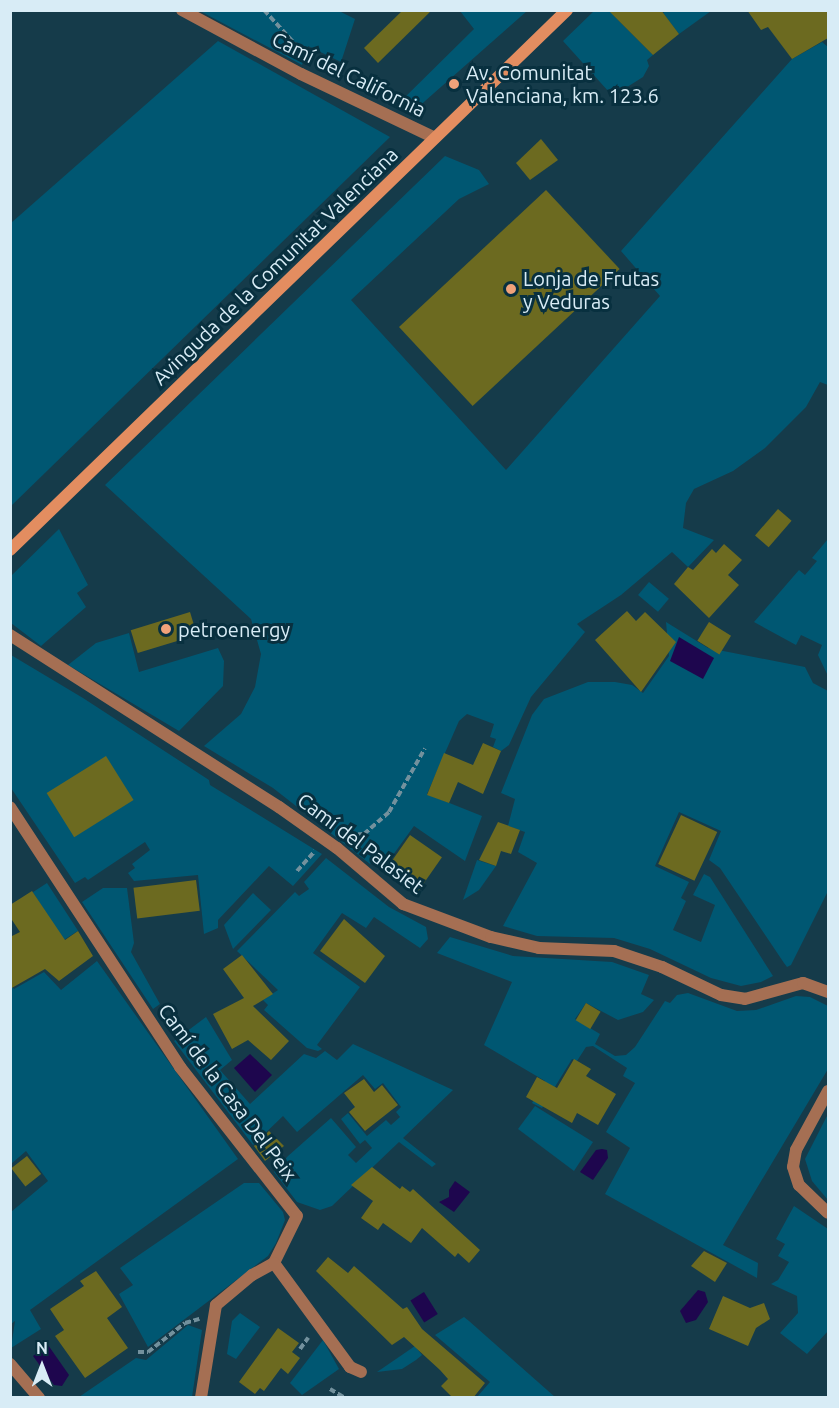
<!DOCTYPE html>
<meta charset="utf-8">
<style>
body{margin:0}
#map{position:relative;width:839px;height:1408px;overflow:hidden;background:#153b4a;font-family:Ubuntu,sans-serif}
div>[style]{position:absolute}
.green>*{inset:0;background:#005772;transform-origin:0 0}
.water>*{inset:0;background:#1e064e;transform-origin:0 0}
.building>*{inset:0;background:#6c6a20;transform-origin:0 0}
.path>*{height:4px;margin-top:-2px;transform-origin:0;background:repeating-linear-gradient(90deg,#73919d 0 6px,transparent 0 9px)}
.service>*{height:12px;margin:-6px;padding:0 6px;transform-origin:6px;border-radius:6px;background:#a56f53}
.secondary>*{height:12px;margin:-6px;padding:0 6px;transform-origin:6px;border-radius:6px;background:#e38d60}
.dots>*{width:16px;height:16px;translate:-50% -50%;box-sizing:border-box;border:3px solid #08303f;border-radius:50%}
span{translate:-50% -50%;white-space:nowrap;text-align:center;line-height:1.15;-webkit-text-stroke:6px #08303f;paint-order:stroke}
.poi-label{font-size:20px;color:#d8ecf6}
.left{translate:0 -50%;text-align:left}
.street-label{font-size:20px;color:#d8ecf6}
.frame{position:absolute;inset:0;border:12px solid #d8ecf6;pointer-events:none}
.north{position:absolute;left:12px;top:1336px;width:60px;height:60px;-webkit-text-stroke:4px #08303f;paint-order:stroke;rotate:0deg;font-size:16px;font-weight:700;line-height:24px;text-align:center;color:#d8ecf6}
.north::after{content:'';display:block;margin:auto;width:21px;height:27px;background:#d8ecf6;clip-path:polygon(50% 0,100% 100%,50% 72%,0 100%)}
</style>
<div id="map">
<div class="green">
<i style="clip-path:polygon(200px 11px,339px 11px,355px 19px,341px 62px,308px 46px,302px 65px)"></i>
<i style="clip-path:polygon(460px 11px,527px 11px,416px 109px,410px 112px,397px 105px,474px 29px)"></i>
<i style="clip-path:polygon(594px 11px,613px 11px,613px 15px,653px 55px,647px 60px,649px 66px,643px 77px,624px 89px,616px 86px,609px 92px,563px 41px)"></i>
<i style="clip-path:polygon(666px 11px,711px 11px,679px 34px,663px 13px)"></i>
<i style="clip-path:polygon(218px 41px,390px 137px,11px 506px,11px 223px)"></i>
<i style="clip-path:polygon(822px 42px,828px 47px,828px 385px,820px 382px,806px 407px,765px 448px,733px 471px,694px 489px,686px 503px,683px 528px,714px 540px,688px 567px,672px 552px,621px 595px,577px 624px,585px 632px,531px 697px,509px 745px,501px 751px,493px 747px,496px 739px,490px 737px,494px 724px,467px 714px,459px 721px,427px 794px,482px 816px,465px 861px,414px 826px,385px 866px,374px 859px,370px 864px,273px 788px,204px 746px,241px 714px,255px 687px,261px 654px,251px 619px,105px 485px,445px 156px,479px 170px,489px 184px,459px 199px,351px 300px,506px 470px,660px 296px,621px 251px,792px 59px)"></i>
<i style="clip-path:polygon(59px 529px,88px 585px,77px 593px,86px 607px,41px 646px,11px 623px,11px 576px)"></i>
<i style="clip-path:polygon(828px 539px,828px 676px,818px 655px,822px 645px,801px 635px,796px 645px,754px 622px,799px 570px,805px 575px,817px 561px,812px 558px)"></i>
<i style="left:649px;top:582px;width:26px;height:17px;rotate:40deg"></i>
<i style="clip-path:polygon(666px 622px,708px 648px,805px 667px,813px 683px,828px 691px,828px 891px,791px 965px,787px 967px,784px 963px,720px 868px,709px 860px,721px 831px,679px 812px,655px 866px,689px 882px,681px 898px,686px 901px,673px 930px,701px 942px,715px 905px,693px 895px,704px 874px,710px 877px,773px 976px,761px 982px,741px 986px,711px 978px,650px 949px,614px 938px,537px 936px,503px 926px,537px 863px,518px 852px,525px 832px,508px 826px,515px 799px,501px 793px,532px 715px,544px 699px,588px 682px,615px 682px,632px 685px,643px 693px,669px 656px)"></i>
<i style="clip-path:polygon(129px 633px,139px 672px,218px 648px,224px 661px,223px 686px,179px 731px,68px 665px,96px 643px)"></i>
<i style="clip-path:polygon(11px 655px,83px 698px,209px 780px,210px 785px,322px 854px,293px 886px,269px 866px,218px 920px,218px 928px,204px 934px,198px 875px,134px 881px,128px 873px,135px 868px,132px 864px,150px 850px,145px 842px,88px 880px,85px 877px,75px 883px,11px 788px)"></i>
<i style="clip-path:polygon(326px 858px,389px 907px,426px 927px,428px 939px,420px 948px,374px 917px,366px 928px,342px 913px,313px 953px,360px 987px,317px 1045px,322px 1049px,318px 1051px,307px 1048px,264px 1010px,268px 1005px,263px 1000px,278px 990px,237px 951px,295px 892px,299px 896px,309px 889px,304px 882px)"></i>
<i style="clip-path:polygon(477px 860px,496px 866px,479px 890px,463px 900px)"></i>
<i style="left:47px;top:883px;width:57px;height:17px;rotate:57deg"></i>
<i style="clip-path:polygon(103px 888px,127px 888px,134px 943px,131px 952px,160px 1004px,153px 1009px,82px 902px)"></i>
<i style="clip-path:polygon(253px 893px,271px 910px,233px 949px,224px 925px)"></i>
<i style="clip-path:polygon(450px 937px,513px 956px,612px 962px,649px 975px,641px 994px,654px 1000px,643px 1012px,618px 1020px,586px 1003px,575px 1019px,600px 1034px,595px 1044px,615px 1056px,626px 1055px,635px 1047px,665px 1001px,670px 1003px,677px 995px,688px 993px,737px 1011px,756px 1010px,796px 996px,810px 997px,828px 1006px,828px 1069px,723px 1245px,758px 1263px,757px 1278px,605px 1194px,630px 1148px,606px 1132px,635px 1083px,623px 1076px,627px 1068px,593px 1046px,586px 1047px,577px 1061px,572px 1059px,542px 1108px,532px 1103px,545px 1081px,484px 1045px,512px 982px,437px 953px)"></i>
<i style="clip-path:polygon(97px 961px,238px 1159px,30px 1310px,41px 1329px,11px 1348px,15px 1321px,11px 1324px,11px 1212px,48px 1181px,26px 1151px,11px 1164px,10px 984px,14px 989px,44px 972px,61px 990px)"></i>
<i style="clip-path:polygon(206px 1017px,232px 1060px,220px 1070px,250px 1104px,304px 1054px,316px 1058px,325px 1051px,337px 1060px,353px 1044px,453px 1090px,403px 1138px,436px 1164px,432px 1167px,399px 1142px,332px 1206px,320px 1210px,297px 1202px,274px 1172px,288px 1156px,331px 1118px,356px 1147px,348px 1155px,356px 1163px,372px 1148px,365px 1140px,360px 1144px,341px 1119px,348px 1113px,367px 1136px,386px 1120px,391px 1125px,400px 1117px,396px 1112px,401px 1107px,383px 1083px,375px 1089px,363px 1075px,297px 1132px,283px 1116px,253px 1145px,174px 1041px)"></i>
<i style="clip-path:polygon(535px 1106px,593px 1142px,574px 1171px,518px 1129px)"></i>
<i style="clip-path:polygon(828px 1114px,828px 1200px,812px 1181px,805px 1159px)"></i>
<i style="clip-path:polygon(244px 1183px,259px 1183px,283px 1212px,285px 1220px,276px 1243px,268px 1256px,148px 1347px,119px 1294px,133px 1285px,120px 1268px)"></i>
<i style="clip-path:polygon(794px 1206px,828px 1229px,828px 1331px,807px 1354px,780px 1333px,798px 1313px,797px 1296px,771px 1284px,778px 1280px,789px 1262px,778px 1256px,785px 1244px,776px 1239px)"></i>
<i style="clip-path:polygon(240px 1313px,260px 1327px,236px 1359px,227px 1354px,232px 1321px)"></i>
<i style="clip-path:polygon(464px 1317px,469px 1321px,555px 1397px,477px 1397px,490px 1382px,435px 1335px)"></i>
<i style="clip-path:polygon(188px 1325px,202px 1330px,192px 1397px,79px 1397px,136px 1358px,146px 1360px)"></i>
<i style="clip-path:polygon(323px 1340px,339px 1369px,302px 1395px,290px 1383px)"></i>
<i style="clip-path:polygon(415px 1346px,422px 1355px,416px 1360px,402px 1369px,377px 1372px)"></i>
</div>
<div class="water">
<i style="clip-path:polygon(679px 637px,714px 658px,703px 679px,670px 661px)"></i>
<i style="clip-path:polygon(250px 1054px,272px 1075px,255px 1092px,234px 1068px)"></i>
<i style="clip-path:polygon(602px 1149px,607px 1150px,608px 1158px,593px 1180px,580px 1172px,596px 1150px)"></i>
<i style="clip-path:polygon(455px 1181px,470px 1192px,454px 1212px,439px 1202px,449px 1197px,449px 1190px)"></i>
<i style="clip-path:polygon(698px 1290px,705px 1292px,708px 1302px,696px 1320px,686px 1323px,680px 1311px)"></i>
<i style="left:424px;top:1292px;width:26px;height:16px;rotate:58deg"></i>
<i style="clip-path:polygon(48px 1345px,69px 1375px,62px 1386px,54px 1385px,33px 1356px)"></i>
</div>
<div class="building">
<i style="clip-path:polygon(403px 10px,432px 10px,378px 63px,364px 48px)"></i>
<i style="clip-path:polygon(608px 10px,661px 10px,679px 34px,653px 55px)"></i>
<i style="clip-path:polygon(747px 10px,828px 10px,828px 38px,792px 59px,768px 27px,761px 30px)"></i>
<i style="clip-path:polygon(541px 139px,558px 160px,530px 180px,516px 163px)"></i>
<i style="left:546px;top:190px;width:108px;height:201px;rotate:47deg"></i>
<i style="left:778px;top:509px;width:18px;height:35px;rotate:41deg"></i>
<i style="clip-path:polygon(724px 544px,742px 560px,728px 575px,739px 585px,709px 618px,674px 584px,688px 567px,693px 570px,712px 549px,716px 553px)"></i>
<i style="clip-path:polygon(627px 611px,636px 621px,645px 612px,676px 642px,641px 692px,595px 640px)"></i>
<i style="left:190px;top:612px;width:24px;height:62px;rotate:73deg"></i>
<i style="left:709px;top:622px;width:26px;height:22px;rotate:32deg"></i>
<i style="clip-path:polygon(483px 743px,501px 751px,483px 794px,458px 782px,449px 803px,427px 795px,444px 753px,473px 765px)"></i>
<i style="left:106px;top:756px;width:52px;height:70px;rotate:58deg"></i>
<i style="left:681px;top:815px;width:40px;height:54px;rotate:25deg"></i>
<i style="clip-path:polygon(498px 822px,520px 830px,511px 854px,501px 851px,496px 866px,479px 860px)"></i>
<i style="left:410px;top:835px;width:39px;height:46px;rotate:35deg"></i>
<i style="left:196px;top:880px;width:31px;height:63px;rotate:83deg"></i>
<i style="clip-path:polygon(32px 891px,65px 940px,78px 931px,93px 956px,59px 981px,45px 969px,10px 989px,10px 937px,20px 932px,10px 917px,10px 905px)"></i>
<i style="clip-path:polygon(344px 919px,385px 956px,365px 983px,320px 951px)"></i>
<i style="clip-path:polygon(242px 955px,273px 994px,253px 1006px,289px 1041px,271px 1060px,248px 1040px,232px 1049px,213px 1014px,244px 998px,223px 969px)"></i>
<i style="left:586px;top:1003px;width:17px;height:20px;rotate:31deg"></i>
<i style="clip-path:polygon(574px 1059px,591px 1069px,586px 1076px,616px 1094px,598px 1125px,577px 1113px,572px 1123px,526px 1097px,537px 1077px,557px 1088px)"></i>
<i style="clip-path:polygon(364px 1079px,374px 1092px,382px 1085px,398px 1105px,365px 1131px,349px 1112px,355px 1107px,344px 1093px)"></i>
<i style="clip-path:polygon(269px 1131px,284px 1146px,265px 1161px,254px 1146px)"></i>
<i style="left:27px;top:1156px;width:23px;height:20px;rotate:52deg"></i>
<i style="clip-path:polygon(372px 1167px,400px 1189px,402px 1186px,410px 1192px,413px 1189px,480px 1250px,469px 1263px,458px 1253px,455px 1257px,422px 1228px,411px 1243px,383px 1223px,378px 1230px,361px 1218px,373px 1201px,351px 1185px)"></i>
<i style="clip-path:polygon(704px 1251px,727px 1263px,715px 1282px,691px 1266px)"></i>
<i style="clip-path:polygon(328px 1257px,348px 1273px,354px 1266px,403px 1309px,407px 1307px,422px 1329px,485px 1383px,473px 1398px,453px 1398px,441px 1386px,448px 1379px,440px 1370px,404px 1337px,392px 1345px,316px 1271px)"></i>
<i style="clip-path:polygon(96px 1271px,122px 1307px,107px 1318px,128px 1348px,85px 1378px,55px 1336px,64px 1330px,50px 1309px,84px 1286px,80px 1281px)"></i>
<i style="clip-path:polygon(723px 1296px,750px 1308px,764px 1303px,770px 1319px,756px 1328px,748px 1346px,709px 1329px)"></i>
<i style="clip-path:polygon(278px 1328px,299px 1343px,292px 1352px,300px 1358px,288px 1374px,281px 1368px,264px 1391px,260px 1388px,255px 1394px,239px 1382px)"></i>
</div>
<div class="path">
<i style="left:264px;top:10px;width:62px;rotate:47.6deg"></i>
<i style="left:349px;top:835px;width:15px;rotate:-4deg"></i>
<i style="left:364px;top:834px;width:33px;rotate:-41deg"></i>
<i style="left:389px;top:812px;width:73px;rotate:-60.6deg"></i>
<i style="left:297px;top:871px;width:27px;rotate:-48deg"></i>
<i style="left:300px;top:1349px;width:14px;rotate:-54deg"></i>
<i style="left:138px;top:1352px;width:10px"></i>
<i style="left:148px;top:1352px;width:47px;rotate:-38.1deg"></i>
<i style="left:185px;top:1323px;width:15px;rotate:-16deg"></i>
<i style="left:330px;top:1389px;width:17px;rotate:31deg"></i>
</div>
<div class="service">
<i style="left:182px;top:10px;width:135px;rotate:28.3deg"></i>
<i style="left:301px;top:74px;width:148px;rotate:25.5deg"></i>
<i style="left:10px;top:635px;width:319px;rotate:32.6deg"></i>
<i style="left:279px;top:807px;width:71px;rotate:35.3deg"></i>
<i style="left:337px;top:848px;width:87px;rotate:40.3deg"></i>
<i style="left:403px;top:904px;width:94px;rotate:20.6deg"></i>
<i style="left:491px;top:937px;width:49px;rotate:12.9deg"></i>
<i style="left:539px;top:948px;width:75px;rotate:2.3deg"></i>
<i style="left:614px;top:951px;width:51px;rotate:18.4deg"></i>
<i style="left:662px;top:967px;width:65px;rotate:25.4deg"></i>
<i style="left:721px;top:995px;width:24px;rotate:9deg"></i>
<i style="left:745px;top:999px;width:60px;rotate:-15.4deg"></i>
<i style="left:803px;top:983px;width:27px;rotate:20deg"></i>
<i style="left:10px;top:807px;width:311px;rotate:56.8deg"></i>
<i style="left:180px;top:1067px;width:189px;rotate:51.9deg"></i>
<i style="left:297px;top:1216px;width:52px;rotate:116.1deg"></i>
<i style="left:274px;top:1263px;width:25px;rotate:151deg"></i>
<i style="left:252px;top:1275px;width:47px;rotate:140.2deg"></i>
<i style="left:216px;top:1305px;width:94px;rotate:99.2deg"></i>
<i style="left:828px;top:1091px;width:67px;rotate:118.5deg"></i>
<i style="left:796px;top:1150px;width:17px;rotate:100deg"></i>
<i style="left:793px;top:1167px;width:19px;rotate:72deg"></i>
<i style="left:799px;top:1185px;width:40px;rotate:44deg"></i>
<i style="left:274px;top:1263px;width:129px;rotate:53.8deg"></i>
<i style="left:350px;top:1367px;width:12px;rotate:24deg"></i>
<i style="left:10px;top:1364px;width:45px;rotate:49.5deg"></i>
</div>
<div class="secondary">
<i style="left:10px;top:550px;width:776px;rotate:-44.11deg"></i>
</div>
<div class="dots">
<i style="left:454px;top:84px;background:#f0a27a"></i>
<i style="left:511px;top:289px;background:#f0a27a"></i>
<i style="left:166px;top:629px;background:#f0a27a"></i>
</div>
<div class="poi-label">
<span class="left" style="left:466px;top:84px">Av. Comunitat<br>Valenciana, km. 123.6</span>
<span class="left" style="left:523px;top:290px">Lonja de Frutas<br>y Veduras</span>
<span class="left" style="left:178px;top:629px">petroenergy</span>
</div>
<div class="street-label">
<span style="left:349px;top:74px;rotate:26deg">Camí del California</span>
<span style="left:275px;top:266px;rotate:-44deg">Avinguda de la Comunitat Valenciana</span>
<span style="left:361px;top:843px;rotate:37deg">Camí del Palasiet</span>
<span style="left:228px;top:1092px;rotate:53deg">Camí de la Casa Del Peix</span>
</div>
<div class="frame"></div>
<div class="north">N</div>
</div>
